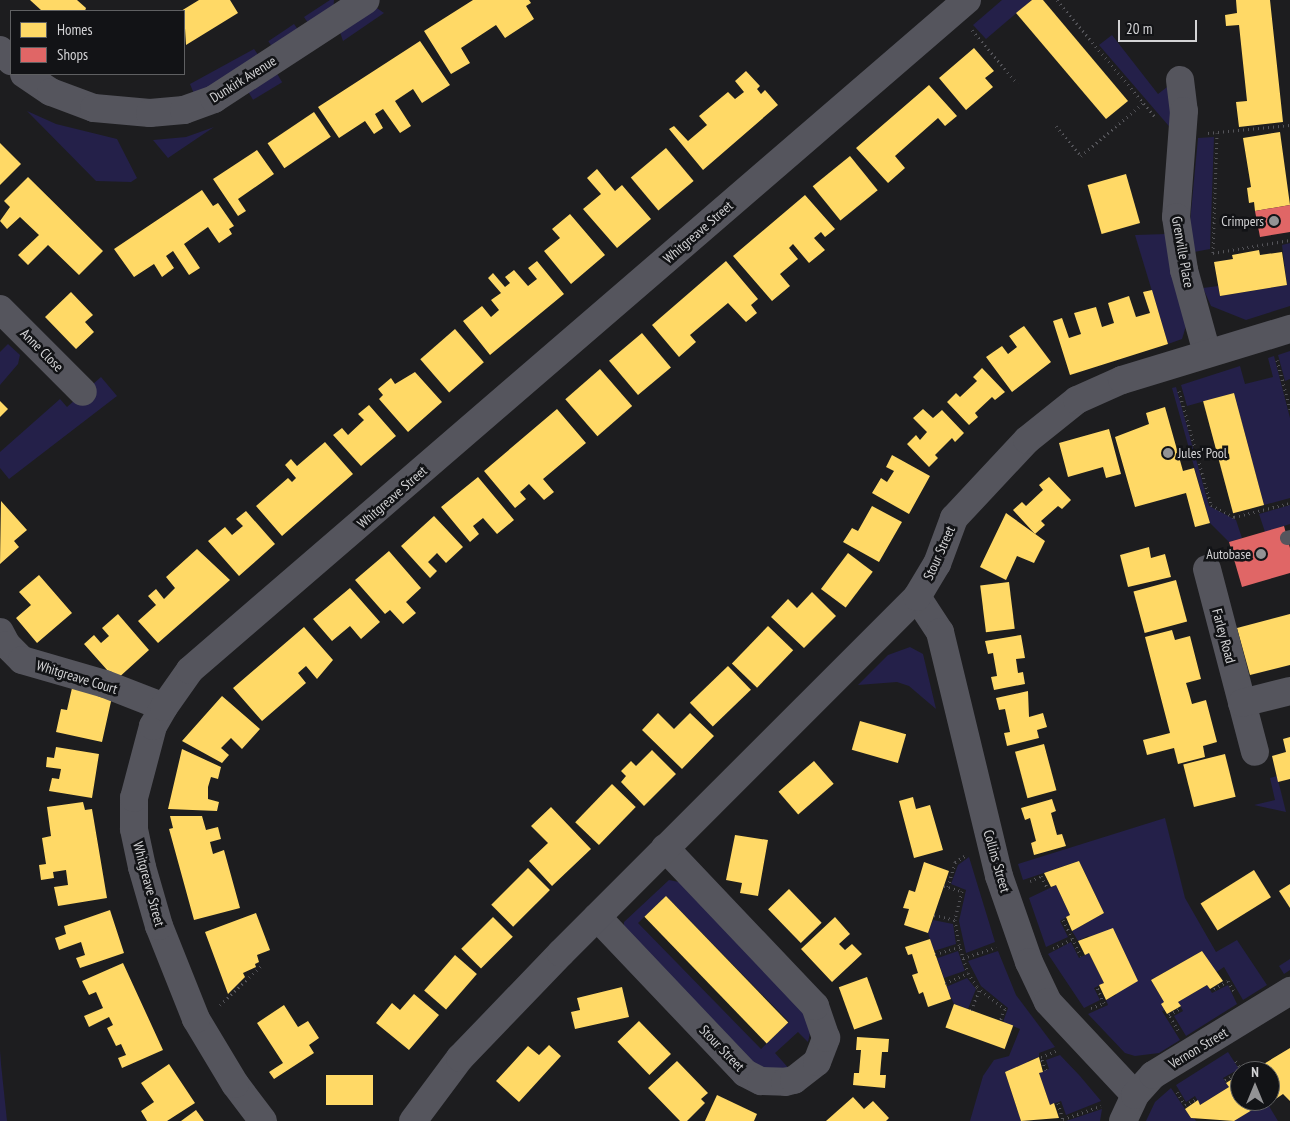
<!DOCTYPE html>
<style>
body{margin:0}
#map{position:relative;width:1290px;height:1121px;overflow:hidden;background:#1d1d1f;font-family:"PT Sans Narrow",sans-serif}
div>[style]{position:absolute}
.green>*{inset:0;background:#242049;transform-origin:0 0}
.homes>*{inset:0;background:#ffd966;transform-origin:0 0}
.shops>*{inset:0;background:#e06666}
.path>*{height:3px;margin-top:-1.5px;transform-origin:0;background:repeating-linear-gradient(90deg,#545459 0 1px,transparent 0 5px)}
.lane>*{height:14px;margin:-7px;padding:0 7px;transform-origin:7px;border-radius:7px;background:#55555d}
.street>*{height:28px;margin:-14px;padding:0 14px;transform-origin:14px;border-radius:14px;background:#55555d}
.dots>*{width:14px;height:14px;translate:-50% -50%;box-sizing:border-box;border:2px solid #121316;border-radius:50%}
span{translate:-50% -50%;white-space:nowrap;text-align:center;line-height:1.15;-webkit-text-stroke:5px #121316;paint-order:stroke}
.street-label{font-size:14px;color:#d3d3d5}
.poi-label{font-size:14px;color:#d3d3d5}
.right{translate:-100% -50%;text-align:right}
.left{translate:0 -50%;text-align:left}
.legend{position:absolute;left:10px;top:10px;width:175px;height:65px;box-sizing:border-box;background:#121316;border:1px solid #5f6062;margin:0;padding:6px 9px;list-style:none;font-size:15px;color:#d3d3d5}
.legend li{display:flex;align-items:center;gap:10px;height:25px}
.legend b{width:25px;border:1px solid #5f6062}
.north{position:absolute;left:1230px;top:1061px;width:50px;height:50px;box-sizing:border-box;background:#121316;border:1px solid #5f6062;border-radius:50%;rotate:0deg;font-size:14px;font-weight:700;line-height:20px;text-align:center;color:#d3d3d5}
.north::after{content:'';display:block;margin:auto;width:18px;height:22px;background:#939395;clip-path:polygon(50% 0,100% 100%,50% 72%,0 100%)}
.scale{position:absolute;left:1118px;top:20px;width:79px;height:22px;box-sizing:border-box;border:2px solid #d3d3d5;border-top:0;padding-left:6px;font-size:15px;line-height:18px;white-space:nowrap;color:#d3d3d5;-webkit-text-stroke:4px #121316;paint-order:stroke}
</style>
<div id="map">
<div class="green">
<i style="clip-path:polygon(330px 0,334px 0,333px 12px,310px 26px,304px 17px)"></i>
<i style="clip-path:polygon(1002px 0,1032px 0,986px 39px,973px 25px)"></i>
<i style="clip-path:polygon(374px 6px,384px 13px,343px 41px,339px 29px)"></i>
<i style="left:294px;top:24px;width:11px;height:31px;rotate:56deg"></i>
<i style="clip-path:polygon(1112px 35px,1158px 94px,1171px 84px,1174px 132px,1099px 45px)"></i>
<i style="clip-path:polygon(254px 49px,261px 59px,194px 94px,190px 84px)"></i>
<i style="left:276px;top:72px;width:12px;height:34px;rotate:59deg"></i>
<i style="clip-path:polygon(27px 111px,56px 124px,117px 139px,137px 178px,131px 182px,96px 181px)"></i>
<i style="clip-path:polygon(214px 127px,168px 158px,153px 140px,186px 137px)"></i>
<i style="clip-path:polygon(1214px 137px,1210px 249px,1194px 252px,1190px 222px,1198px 138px)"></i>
<i style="clip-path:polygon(1167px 234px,1186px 326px,1182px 339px,1168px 344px,1135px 235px)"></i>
<i style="clip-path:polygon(1290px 243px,1290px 306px,1246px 320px,1211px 306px,1203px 288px,1218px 286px,1220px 296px,1287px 285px,1282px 245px)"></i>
<i style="clip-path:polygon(8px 344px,20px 355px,18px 364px,0 385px,0 352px)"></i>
<i style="clip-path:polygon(1290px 351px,1290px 379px,1285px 381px,1278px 355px)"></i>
<i style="clip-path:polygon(1274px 356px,1290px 418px,1290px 498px,1264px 505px,1234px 393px,1187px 406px,1181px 385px,1240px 366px,1245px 384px,1273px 377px,1268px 358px)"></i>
<i style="clip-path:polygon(101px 377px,117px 396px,9px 479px,0 468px,0 452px,60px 399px,67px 407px)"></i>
<i style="clip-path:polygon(1176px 387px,1209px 506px,1236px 520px,1242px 538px,1229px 542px,1210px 523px,1172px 388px)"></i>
<i style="clip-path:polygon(1290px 505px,1290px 524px,1265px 532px,1259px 514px)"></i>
<i style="clip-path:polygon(910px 647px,923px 654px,936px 709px,909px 686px,897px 682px,858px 685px,888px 655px)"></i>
<i style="clip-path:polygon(1277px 776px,1286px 812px,1254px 805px,1275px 800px,1270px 778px)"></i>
<i style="clip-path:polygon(1165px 818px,1185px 898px,1216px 952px,1237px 940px,1267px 985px,1243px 1000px,1224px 967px,1215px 973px,1202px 951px,1151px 980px,1164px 1002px,1165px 1010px,1162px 1011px,1180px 1040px,1159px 1053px,1135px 1056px,1125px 1053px,1088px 1014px,1108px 1005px,1106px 1000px,1116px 995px,1088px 936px,1078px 941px,1072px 931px,1104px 913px,1079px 861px,1023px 880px,1018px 864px)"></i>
<i style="clip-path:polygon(969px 857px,995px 942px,966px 953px,959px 921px,966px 890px,951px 884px,958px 865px)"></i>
<i style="clip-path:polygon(evenodd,669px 880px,679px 882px,804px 1013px,810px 1033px,808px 1042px,798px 1032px,775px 1053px,792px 1072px,754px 1069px,624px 931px,624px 922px,669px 880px,666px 896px,789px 1022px,761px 1049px,638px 923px,666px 896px)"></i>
<i style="clip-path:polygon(1056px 885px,1070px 915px,1060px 921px,1068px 937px,1046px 947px,1029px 898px)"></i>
<i style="clip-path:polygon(933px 920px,953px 924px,956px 944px,934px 951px,928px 933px)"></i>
<i style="clip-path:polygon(1071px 942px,1079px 958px,1089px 953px,1104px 983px,1094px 988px,1100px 1000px,1084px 1008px,1048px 954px)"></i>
<i style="left:958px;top:951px;width:21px;height:22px;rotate:71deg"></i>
<i style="clip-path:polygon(998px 951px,1016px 995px,1055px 1047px,1039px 1053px,1039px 1057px,1028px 1061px,1029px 1064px,1005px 1072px,1021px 1121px,970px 1121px,983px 1076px,994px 1060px,1009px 1056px,1020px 1029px,1003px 1022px,1008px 1008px,981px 986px,968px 961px)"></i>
<i style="clip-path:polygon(1290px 959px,1290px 970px,1284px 974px,1279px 966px)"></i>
<i style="clip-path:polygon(967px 978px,976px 989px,968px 1009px,954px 1004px,946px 987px)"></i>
<i style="clip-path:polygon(1207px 985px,1212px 993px,1228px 985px,1237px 1004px,1186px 1036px,1174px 1016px,1183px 1011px,1178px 1002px)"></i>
<i style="clip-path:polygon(0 1050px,1px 1064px,7px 1121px,0 1121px)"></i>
<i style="clip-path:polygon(1228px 1052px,1239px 1069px,1223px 1078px,1229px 1087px,1200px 1105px,1195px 1096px,1186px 1102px,1176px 1085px)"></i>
<i style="clip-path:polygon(1060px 1055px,1080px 1076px,1101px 1101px,1066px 1115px,1061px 1101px,1050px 1105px,1039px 1073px,1049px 1069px,1046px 1060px)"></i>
<i style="clip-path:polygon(1171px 1088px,1191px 1118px,1193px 1116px,1196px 1121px,1146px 1121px,1155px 1102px)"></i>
<i style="clip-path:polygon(1253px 1101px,1266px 1101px,1278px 1121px,1234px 1121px,1256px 1107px)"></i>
<i style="clip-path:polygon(1102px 1109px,1100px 1121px,1066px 1121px)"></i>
</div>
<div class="homes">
<i style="clip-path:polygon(30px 0,77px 0,86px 8px,85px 11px,42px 11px)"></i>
<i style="clip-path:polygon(199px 0,230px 0,238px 13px,186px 45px,184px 11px,181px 11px)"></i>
<i style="clip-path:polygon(473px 0,529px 0,531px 3px,526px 6px,534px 19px,505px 38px,496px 25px,461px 48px,470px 63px,451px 74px,424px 31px)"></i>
<i style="clip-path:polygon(1032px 0,1043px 0,1128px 101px,1106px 119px,1016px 13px)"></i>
<i style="clip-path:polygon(1236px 0,1270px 0,1283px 122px,1239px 127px,1236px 102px,1247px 101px,1239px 25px,1226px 26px,1225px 15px,1237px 13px)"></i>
<i style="clip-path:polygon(420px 41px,450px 85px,422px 103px,413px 89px,395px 101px,411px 126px,400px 133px,383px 109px,375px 114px,383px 128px,374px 134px,365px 121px,339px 138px,318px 107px)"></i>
<i style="clip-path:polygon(974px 48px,994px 71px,985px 78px,993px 87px,966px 110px,939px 78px)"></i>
<i style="clip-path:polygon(746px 71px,760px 86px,757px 89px,761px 94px,765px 90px,778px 105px,703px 170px,669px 129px,674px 126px,688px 141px,707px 125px,699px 116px,728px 92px,735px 99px,744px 92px,735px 81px)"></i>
<i style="clip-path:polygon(929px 85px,957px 116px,945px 126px,938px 118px,895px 156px,905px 168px,888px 183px,856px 148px)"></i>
<i style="left:314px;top:112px;width:30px;height:56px;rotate:56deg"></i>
<i style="clip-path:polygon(1280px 132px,1290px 205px,1255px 211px,1254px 202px,1249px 203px,1247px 188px,1251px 187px,1243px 138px)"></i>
<i style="clip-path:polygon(0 143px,21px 164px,0 185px)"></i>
<i style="left:666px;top:148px;width:43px;height:46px;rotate:50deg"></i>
<i style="clip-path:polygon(257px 150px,274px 174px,238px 199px,246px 211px,238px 216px,213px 179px)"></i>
<i style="left:850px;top:156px;width:44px;height:48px;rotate:51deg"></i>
<i style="clip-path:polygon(597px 169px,615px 191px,622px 185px,651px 219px,617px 248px,583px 209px,601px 194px,587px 178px)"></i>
<i style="left:1126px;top:174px;width:51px;height:40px;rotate:74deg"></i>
<i style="clip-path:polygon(28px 177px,103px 251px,79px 275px,48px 245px,28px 265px,18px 255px,39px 235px,20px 217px,7px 229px,0 221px,10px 207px,4px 201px)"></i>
<i style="clip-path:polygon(202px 190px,213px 206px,218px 203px,234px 226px,229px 229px,232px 234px,219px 243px,208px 227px,184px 244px,200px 268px,189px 275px,173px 251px,166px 256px,174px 268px,162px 277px,154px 264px,134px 277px,114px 249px)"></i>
<i style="clip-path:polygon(805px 195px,835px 229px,825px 237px,821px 232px,814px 238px,825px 250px,809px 263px,793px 244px,789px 248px,798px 259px,780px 274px,790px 286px,772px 301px,733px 256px)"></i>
<i style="clip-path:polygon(570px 214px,605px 255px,571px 284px,544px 251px,560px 238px,552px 229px)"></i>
<i style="clip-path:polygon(1259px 250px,1260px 255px,1282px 252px,1287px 285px,1220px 296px,1214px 262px,1233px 259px,1232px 255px)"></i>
<i style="clip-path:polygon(537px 261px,564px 294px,490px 355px,463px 321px,482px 306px,491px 317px,499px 310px,491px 300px,501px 293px,488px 278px,493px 273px,505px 287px,510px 283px,505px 277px,514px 270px,528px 286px,537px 279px,528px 268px)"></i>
<i style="clip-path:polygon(726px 261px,758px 299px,751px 305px,757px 313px,746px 322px,728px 303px,690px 335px,696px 342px,679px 357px,652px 325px)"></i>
<i style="clip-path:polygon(1152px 290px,1168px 344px,1070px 375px,1053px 321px,1062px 318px,1069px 338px,1081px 334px,1074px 313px,1096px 307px,1102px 327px,1114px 323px,1108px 303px,1129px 296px,1136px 317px,1150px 313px,1143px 292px)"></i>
<i style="clip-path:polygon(71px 292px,93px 315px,85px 322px,94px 332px,76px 349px,45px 317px)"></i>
<i style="clip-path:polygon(1024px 326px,1051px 362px,1012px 392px,986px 357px,1002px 346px,1008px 354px,1017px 347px,1009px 336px)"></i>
<i style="left:455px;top:329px;width:44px;height:46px;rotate:49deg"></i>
<i style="left:642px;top:333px;width:45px;height:43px;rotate:50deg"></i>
<i style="clip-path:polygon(982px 368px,1005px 392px,995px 400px,992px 397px,975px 413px,978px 417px,969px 425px,947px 402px,956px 393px,960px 397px,977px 381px,973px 377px)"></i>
<i style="left:600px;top:369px;width:49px;height:46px;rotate:49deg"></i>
<i style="clip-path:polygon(415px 372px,442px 402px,408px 432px,379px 399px,383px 395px,378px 389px,391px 378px,395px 384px)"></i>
<i style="left:1234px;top:393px;width:116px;height:32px;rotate:75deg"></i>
<i style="clip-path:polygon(0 401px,8px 409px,0 417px)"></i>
<i style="clip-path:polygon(369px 405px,396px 436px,361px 466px,333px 435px,342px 428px,348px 435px,364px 420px,358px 414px)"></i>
<i style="clip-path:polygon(1165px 407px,1183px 471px,1194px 468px,1210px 523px,1195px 527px,1186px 493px,1135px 507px,1115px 437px,1149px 424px,1146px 413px)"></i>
<i style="clip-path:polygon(557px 409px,586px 443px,543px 479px,554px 492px,544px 500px,529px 484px,520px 492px,526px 499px,515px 508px,484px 471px)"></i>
<i style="clip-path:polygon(923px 409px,933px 418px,942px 410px,964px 433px,955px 442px,952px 438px,935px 455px,938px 458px,929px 467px,907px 444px,916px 435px,920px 440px,927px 432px,913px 418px)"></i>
<i style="clip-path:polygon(1109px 429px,1121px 474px,1106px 478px,1103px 467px,1068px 477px,1059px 443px)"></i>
<i style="clip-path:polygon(325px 442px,353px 474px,282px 536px,256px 506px,288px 478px,292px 482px,296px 478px,285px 465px,291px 459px,297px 466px)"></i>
<i style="clip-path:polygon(892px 455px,930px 476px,909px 514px,872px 493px,881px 478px,887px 482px,894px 471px,886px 467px)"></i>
<i style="clip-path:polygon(478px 477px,514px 520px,497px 534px,483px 518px,473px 526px,479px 534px,470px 542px,441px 507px)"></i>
<i style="clip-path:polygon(1049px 477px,1071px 500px,1062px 509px,1058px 506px,1041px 521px,1045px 525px,1035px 534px,1013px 510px,1022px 502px,1026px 506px,1043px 490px,1039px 485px)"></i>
<i style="clip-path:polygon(1px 501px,27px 530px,14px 541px,19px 547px,0 564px)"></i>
<i style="clip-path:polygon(872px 506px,902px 522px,879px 562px,843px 542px,852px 528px,858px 531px)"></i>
<i style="clip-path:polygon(246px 511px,275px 544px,239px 576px,208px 541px,225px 527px,232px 535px,243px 526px,236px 519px)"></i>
<i style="clip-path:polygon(1006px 513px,1045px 541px,1034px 563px,1017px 556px,1006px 580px,980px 567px)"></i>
<i style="clip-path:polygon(434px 516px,463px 547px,446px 563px,437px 553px,428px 562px,437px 571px,430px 578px,401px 546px)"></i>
<i style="clip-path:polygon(1149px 547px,1151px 558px,1165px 554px,1171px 577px,1128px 587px,1120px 555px)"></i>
<i style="clip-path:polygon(197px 549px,230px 580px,158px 643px,138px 621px,156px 605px,148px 596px,156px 589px,164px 599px,175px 588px,166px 577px)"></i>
<i style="clip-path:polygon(389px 551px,421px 588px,406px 602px,416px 613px,403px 624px,390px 610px,385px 614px,355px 580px)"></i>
<i style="left:848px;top:553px;width:31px;height:45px;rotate:37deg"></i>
<i style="clip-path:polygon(39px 575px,72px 613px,37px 643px,16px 618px,31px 605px,19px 592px)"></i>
<i style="left:1176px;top:580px;width:43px;height:44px;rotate:75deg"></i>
<i style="left:1009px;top:582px;width:47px;height:29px;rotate:83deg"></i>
<i style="clip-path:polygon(350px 588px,380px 622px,361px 639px,350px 626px,332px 641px,313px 619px)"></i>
<i style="clip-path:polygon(812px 592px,836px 616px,804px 648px,771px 617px,788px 599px,797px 608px)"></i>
<i style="clip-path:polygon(118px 614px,149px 650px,116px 680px,84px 644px,94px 635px,101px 643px,109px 636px,102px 628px)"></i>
<i style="clip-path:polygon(1290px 614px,1290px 665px,1250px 675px,1237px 628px)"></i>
<i style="left:768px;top:626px;width:35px;height:52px;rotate:44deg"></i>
<i style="clip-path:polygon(304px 627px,333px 660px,317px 679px,306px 666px,298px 673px,306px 683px,262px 721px,233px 688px)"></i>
<i style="clip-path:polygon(1172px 630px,1175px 640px,1190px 636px,1201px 679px,1186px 683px,1189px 693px,1192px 704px,1206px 700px,1217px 742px,1203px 746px,1205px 757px,1178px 764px,1174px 748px,1147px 755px,1143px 740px,1170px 733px,1145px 637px)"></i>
<i style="clip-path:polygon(1021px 635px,1025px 658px,1016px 659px,1018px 673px,1023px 672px,1025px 684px,994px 690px,991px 677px,997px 676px,993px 653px,988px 654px,985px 641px)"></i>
<i style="left:728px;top:666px;width:33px;height:53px;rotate:46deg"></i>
<i style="clip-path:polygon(72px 688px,112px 697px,102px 742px,56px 732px,61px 709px,67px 710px)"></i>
<i style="clip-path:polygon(1028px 691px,1029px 717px,1043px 713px,1047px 727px,1037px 730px,1039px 738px,1007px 746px,1004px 733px,1010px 732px,1005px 709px,999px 710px,996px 698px)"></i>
<i style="clip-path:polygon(222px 696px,260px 729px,242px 749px,231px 738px,221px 748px,229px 755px,222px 763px,182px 741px)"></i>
<i style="clip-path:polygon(658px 713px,674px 729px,690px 713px,714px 736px,682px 769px,642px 730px)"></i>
<i style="left:860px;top:721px;width:48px;height:30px;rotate:16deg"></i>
<i style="clip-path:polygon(1290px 737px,1290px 779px,1278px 782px,1272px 756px,1286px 752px,1283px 739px)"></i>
<i style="left:1044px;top:744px;width:48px;height:30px;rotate:75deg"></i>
<i style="clip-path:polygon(56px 747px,99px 754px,92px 798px,49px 791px,52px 778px,59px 779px,61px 769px,46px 767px,47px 757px,54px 758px)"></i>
<i style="clip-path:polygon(182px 749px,221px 767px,218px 779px,211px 777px,208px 787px,208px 799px,219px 802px,217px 811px,168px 809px)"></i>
<i style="clip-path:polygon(652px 750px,676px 774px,644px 806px,621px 782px,626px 776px,621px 771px,631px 761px,636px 766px)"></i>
<i style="left:1225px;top:754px;width:44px;height:43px;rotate:76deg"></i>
<i style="left:814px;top:761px;width:30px;height:47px;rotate:49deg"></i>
<i style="left:612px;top:784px;width:33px;height:53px;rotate:44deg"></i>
<i style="clip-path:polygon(913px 797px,916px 809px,930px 805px,943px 850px,914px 858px,899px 801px)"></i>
<i style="clip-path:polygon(1052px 799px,1056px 811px,1051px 813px,1057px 835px,1062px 834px,1066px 846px,1034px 855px,1031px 843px,1036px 841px,1030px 818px,1025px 820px,1021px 808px)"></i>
<i style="clip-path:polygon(83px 802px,85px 810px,92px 809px,107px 898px,58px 906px,54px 887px,68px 885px,66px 870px,53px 872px,54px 878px,41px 880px,39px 865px,46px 864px,42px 838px,51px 836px,47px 807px)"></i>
<i style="clip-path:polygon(551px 807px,591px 849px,552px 886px,529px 861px,548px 843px,531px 826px)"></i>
<i style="clip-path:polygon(170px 816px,202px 816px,206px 830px,218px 827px,221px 839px,210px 842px,213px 854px,224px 850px,240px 908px,194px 920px,169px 829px,173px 828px)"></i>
<i style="clip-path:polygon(735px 835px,768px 840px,758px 896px,740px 893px,742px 883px,726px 880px)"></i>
<i style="clip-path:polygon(1079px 861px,1104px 913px,1072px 931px,1066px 917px,1070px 915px,1056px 885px,1051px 887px,1044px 873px)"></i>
<i style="clip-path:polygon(924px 862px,949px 871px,928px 933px,904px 925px,909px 909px,903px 908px,909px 890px,915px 892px)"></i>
<i style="left:528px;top:868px;width:31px;height:52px;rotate:45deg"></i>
<i style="left:1254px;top:870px;width:32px;height:63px;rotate:58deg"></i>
<i style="clip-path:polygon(1290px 884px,1290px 908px,1279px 891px)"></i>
<i style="left:789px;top:889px;width:47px;height:29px;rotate:46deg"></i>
<i style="left:666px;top:896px;width:176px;height:30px;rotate:46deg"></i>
<i style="clip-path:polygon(110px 910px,124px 953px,80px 968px,76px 958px,85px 955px,81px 942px,59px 950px,55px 938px,66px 934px,64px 926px)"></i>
<i style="clip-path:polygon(256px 913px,270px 950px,257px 955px,259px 962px,255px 964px,256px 967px,243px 973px,245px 977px,228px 994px,205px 932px)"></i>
<i style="left:493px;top:917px;width:28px;height:45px;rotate:45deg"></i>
<i style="clip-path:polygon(835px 917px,850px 934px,839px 944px,845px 950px,852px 944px,862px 954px,832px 982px,801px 949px)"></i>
<i style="clip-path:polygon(1113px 928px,1138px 981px,1106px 1000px,1099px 985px,1104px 983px,1089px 953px,1085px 955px,1078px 941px)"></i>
<i style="clip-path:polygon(930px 939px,951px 999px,928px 1007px,923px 992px,919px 994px,912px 975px,918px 973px,912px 954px,908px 955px,905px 947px)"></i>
<i style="clip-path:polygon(1202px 951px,1223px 981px,1210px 989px,1207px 985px,1178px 1002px,1181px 1006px,1167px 1014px,1161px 1004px,1164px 1002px,1151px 980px)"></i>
<i style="left:455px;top:955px;width:29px;height:47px;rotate:41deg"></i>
<i style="clip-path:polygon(123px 963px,163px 1050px,122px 1068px,118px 1058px,126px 1055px,121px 1044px,116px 1046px,107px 1028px,113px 1025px,109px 1017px,89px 1027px,84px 1016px,103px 1008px,96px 992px,89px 995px,82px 981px)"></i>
<i style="left:867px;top:977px;width:45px;height:30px;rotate:70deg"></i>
<i style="clip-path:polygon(622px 987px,629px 1017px,575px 1029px,571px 1012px,580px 1010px,577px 998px)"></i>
<i style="clip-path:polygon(414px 994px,439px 1015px,409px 1050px,376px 1023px,392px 1003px,400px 1010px)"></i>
<i style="left:954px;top:1004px;width:63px;height:25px;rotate:20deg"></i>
<i style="clip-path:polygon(284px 1005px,298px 1027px,308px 1021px,319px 1038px,309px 1045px,314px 1053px,274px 1079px,269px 1072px,283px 1063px,257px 1023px)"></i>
<i style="left:639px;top:1021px;width:46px;height:30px;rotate:46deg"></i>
<i style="clip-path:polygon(857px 1037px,889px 1039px,888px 1052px,882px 1052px,881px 1063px,880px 1075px,886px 1075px,885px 1088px,853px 1085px,854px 1073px,859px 1073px,861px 1050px,856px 1050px)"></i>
<i style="clip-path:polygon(549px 1045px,561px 1056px,519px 1102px,496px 1081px,528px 1046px,539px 1055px)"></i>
<i style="clip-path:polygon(1290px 1048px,1290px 1101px,1283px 1094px,1268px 1104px,1270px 1071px,1252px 1071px)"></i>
<i style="clip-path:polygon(1039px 1057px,1043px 1072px,1039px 1073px,1050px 1105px,1054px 1103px,1059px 1118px,1021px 1121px,1005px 1072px)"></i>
<i style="clip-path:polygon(677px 1061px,708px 1093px,701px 1099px,705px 1103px,687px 1121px,680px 1121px,648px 1088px)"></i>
<i style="clip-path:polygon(169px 1064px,195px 1103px,167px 1121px,147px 1121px,141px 1111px,154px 1102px,141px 1083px)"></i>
<i style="clip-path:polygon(1240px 1074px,1240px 1101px,1253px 1101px,1257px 1107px,1234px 1121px,1191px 1118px,1185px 1109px,1198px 1100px,1200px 1105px,1229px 1087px,1226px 1083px)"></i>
<i style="left:326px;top:1075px;width:47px;height:30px"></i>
<i style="clip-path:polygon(717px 1095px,757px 1114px,754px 1121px,705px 1121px)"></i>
<i style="clip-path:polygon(853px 1097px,864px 1109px,873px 1101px,889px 1118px,886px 1121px,826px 1121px)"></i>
<i style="clip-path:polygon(196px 1110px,204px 1121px,181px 1121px)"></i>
</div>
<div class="shops">
<i style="clip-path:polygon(1290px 205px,1290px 232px,1260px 237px,1255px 211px)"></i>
<i style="clip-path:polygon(1284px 526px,1290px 548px,1290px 573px,1242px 587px,1229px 542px)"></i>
</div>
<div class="path">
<i style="left:1057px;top:0;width:154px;rotate:50deg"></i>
<i style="left:972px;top:30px;width:70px;rotate:49.7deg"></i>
<i style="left:1056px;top:126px;width:39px;rotate:50deg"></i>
<i style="left:1081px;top:156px;width:82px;rotate:-40.5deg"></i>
<i style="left:1208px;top:133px;width:82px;rotate:-5.6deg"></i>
<i style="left:1213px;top:253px;width:120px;rotate:-88.1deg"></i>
<i style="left:1213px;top:253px;width:78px;rotate:-9.6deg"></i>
<i style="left:1277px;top:360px;width:51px;rotate:75.1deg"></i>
<i style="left:1179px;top:391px;width:118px;rotate:74.3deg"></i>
<i style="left:1211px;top:505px;width:26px;rotate:28deg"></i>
<i style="left:1234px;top:517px;width:58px;rotate:-14deg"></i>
<i style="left:1030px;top:881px;width:12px;rotate:-24deg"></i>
<i style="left:1041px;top:876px;width:15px;rotate:62deg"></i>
<i style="left:944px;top:886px;width:19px;rotate:16deg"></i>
<i style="left:962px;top:891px;width:30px;rotate:104deg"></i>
<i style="left:955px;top:920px;width:24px;rotate:81deg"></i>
<i style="left:959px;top:944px;width:30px;rotate:73deg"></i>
<i style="left:968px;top:973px;width:17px;rotate:57deg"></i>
<i style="left:977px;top:987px;width:36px;rotate:38deg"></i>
<i style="left:1005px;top:1009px;width:13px;rotate:113deg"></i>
<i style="left:948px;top:887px;width:26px;rotate:-74deg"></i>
<i style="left:955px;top:862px;width:13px;rotate:-32deg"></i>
<i style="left:934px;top:915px;width:22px;rotate:13deg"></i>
<i style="left:1063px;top:920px;width:40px;rotate:63.4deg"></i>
<i style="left:1053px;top:948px;width:21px;rotate:-25deg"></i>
<i style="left:935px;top:954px;width:26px;rotate:-16deg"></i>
<i style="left:963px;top:958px;width:35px;rotate:-18deg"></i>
<i style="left:945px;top:983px;width:25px;rotate:-23deg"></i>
<i style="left:1214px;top:989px;width:16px;rotate:-30deg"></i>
<i style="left:1228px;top:981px;width:14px;rotate:60deg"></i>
<i style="left:220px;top:1005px;width:59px;rotate:-43.6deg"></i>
<i style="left:1091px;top:1008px;width:14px;rotate:-21deg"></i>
<i style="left:1104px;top:1003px;width:17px;rotate:-114deg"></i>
<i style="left:971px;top:1010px;width:23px;rotate:-67deg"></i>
<i style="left:1178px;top:1030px;width:17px;rotate:-121deg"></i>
<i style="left:1169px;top:1015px;width:12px;rotate:-31deg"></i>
<i style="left:1046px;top:1070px;width:14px;rotate:-111deg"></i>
<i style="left:1041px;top:1057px;width:16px;rotate:-22deg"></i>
<i style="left:1225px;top:1080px;width:20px;rotate:-30deg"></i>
<i style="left:1242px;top:1070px;width:14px;rotate:-124deg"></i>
<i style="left:1177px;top:1092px;width:15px;rotate:58deg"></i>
<i style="left:1185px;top:1105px;width:13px;rotate:-29deg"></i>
<i style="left:1058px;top:1103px;width:17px;rotate:73deg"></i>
<i style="left:1063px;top:1119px;width:40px;rotate:-18.9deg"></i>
</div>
<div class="lane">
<i style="left:1287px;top:538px;width:3px;rotate:-18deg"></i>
</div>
<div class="street">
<i style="left:0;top:50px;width:16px;rotate:45deg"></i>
<i style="left:24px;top:74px;width:32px;rotate:34deg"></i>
<i style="left:51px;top:92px;width:46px;rotate:20.4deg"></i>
<i style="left:94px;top:108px;width:56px;rotate:5.1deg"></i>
<i style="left:150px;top:113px;width:34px;rotate:-5deg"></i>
<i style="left:184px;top:110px;width:32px;rotate:-20deg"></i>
<i style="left:214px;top:99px;width:181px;rotate:-33.1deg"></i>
<i style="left:1180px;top:80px;width:31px;rotate:83deg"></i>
<i style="left:1184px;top:111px;width:106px;rotate:94.3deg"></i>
<i style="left:1176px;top:217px;width:54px;rotate:81.4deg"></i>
<i style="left:1184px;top:270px;width:86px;rotate:74.5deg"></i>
<i style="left:0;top:309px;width:117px;rotate:45deg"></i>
<i style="left:1207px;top:569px;width:189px;rotate:75.3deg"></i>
<i style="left:917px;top:597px;width:42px;rotate:56.7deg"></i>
<i style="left:940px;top:632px;width:251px;rotate:76.4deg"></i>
<i style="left:999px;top:876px;width:91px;rotate:70.8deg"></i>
<i style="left:1029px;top:962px;width:44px;rotate:64.6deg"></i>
<i style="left:1048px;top:1002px;width:127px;rotate:46.9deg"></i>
<i style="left:0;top:632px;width:15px;rotate:62deg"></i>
<i style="left:7px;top:645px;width:21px;rotate:45deg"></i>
<i style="left:22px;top:660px;width:86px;rotate:16.1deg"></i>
<i style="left:105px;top:684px;width:63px;rotate:21.3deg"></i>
<i style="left:1242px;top:703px;width:49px;rotate:-14deg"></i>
<i style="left:597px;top:917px;width:215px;rotate:46.5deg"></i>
<i style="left:745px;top:1073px;width:18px;rotate:27deg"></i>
<i style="left:761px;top:1081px;width:24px;rotate:2deg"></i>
<i style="left:785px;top:1082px;width:9px;rotate:-13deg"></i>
<i style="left:794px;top:1080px;width:29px;rotate:-38deg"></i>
<i style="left:817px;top:1062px;width:26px;rotate:-69deg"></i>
<i style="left:826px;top:1038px;width:34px;rotate:-109deg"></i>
<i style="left:815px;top:1006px;width:218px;rotate:-133.5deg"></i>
<i style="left:263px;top:1121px;width:46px;rotate:-127.1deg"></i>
<i style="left:235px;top:1084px;width:76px;rotate:-121deg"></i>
<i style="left:196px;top:1019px;width:100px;rotate:-111.7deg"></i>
<i style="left:159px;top:926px;width:61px;rotate:-106.1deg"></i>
<i style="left:142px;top:867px;width:39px;rotate:-102deg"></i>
<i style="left:134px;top:829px;width:31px;rotate:-90deg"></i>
<i style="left:134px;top:798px;width:74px;rotate:-75.2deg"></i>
<i style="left:153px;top:726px;width:22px;rotate:-60deg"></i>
<i style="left:164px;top:707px;width:45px;rotate:-54.9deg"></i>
<i style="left:190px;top:670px;width:1026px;rotate:-40.77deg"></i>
<i style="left:413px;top:1121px;width:79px;rotate:-53.3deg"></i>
<i style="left:460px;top:1058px;width:146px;rotate:-46.1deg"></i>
<i style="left:561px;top:953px;width:503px;rotate:-45deg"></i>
<i style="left:917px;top:597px;width:39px;rotate:-59deg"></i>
<i style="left:937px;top:564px;width:49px;rotate:-69.7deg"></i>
<i style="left:954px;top:518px;width:107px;rotate:-46.9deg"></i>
<i style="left:1027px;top:440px;width:64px;rotate:-38.7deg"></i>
<i style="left:1077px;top:400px;width:49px;rotate:-24deg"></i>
<i style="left:1122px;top:380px;width:176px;rotate:-16.9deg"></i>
<i style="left:1123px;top:1121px;width:29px;rotate:-65deg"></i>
<i style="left:1135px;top:1095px;width:27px;rotate:-48deg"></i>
<i style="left:1153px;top:1075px;width:161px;rotate:-31.5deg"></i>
</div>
<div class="dots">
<i style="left:1274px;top:221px;background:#939395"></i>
<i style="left:1168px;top:453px;background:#939395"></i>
<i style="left:1261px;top:554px;background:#939395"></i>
</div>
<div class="street-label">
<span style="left:243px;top:79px;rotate:-32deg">Dunkirk Avenue</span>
<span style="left:698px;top:232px;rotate:-41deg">Whitgreave Street</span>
<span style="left:1183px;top:252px;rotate:80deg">Grenville Place</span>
<span style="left:42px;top:350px;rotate:45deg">Anne Close</span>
<span style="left:392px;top:497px;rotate:-41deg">Whitgreave Street</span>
<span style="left:939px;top:553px;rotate:-66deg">Stour Street</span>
<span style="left:1224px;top:636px;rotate:75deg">Farley Road</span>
<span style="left:77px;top:677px;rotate:17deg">Whitgreave Court</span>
<span style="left:997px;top:861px;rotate:74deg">Collins Street</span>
<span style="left:149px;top:884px;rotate:75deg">Whitgreave Street</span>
<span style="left:722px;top:1048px;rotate:46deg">Stour Street</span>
<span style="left:1198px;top:1048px;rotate:-31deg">Vernon Street</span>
</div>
<div class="poi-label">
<span class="right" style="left:1264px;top:221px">Crimpers</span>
<span class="left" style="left:1178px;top:453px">Jules' Pool</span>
<span class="right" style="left:1251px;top:554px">Autobase</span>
</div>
<ul class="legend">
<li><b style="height:14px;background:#ffd966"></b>Homes</li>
<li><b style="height:14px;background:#e06666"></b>Shops</li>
</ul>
<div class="north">N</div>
<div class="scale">20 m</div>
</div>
